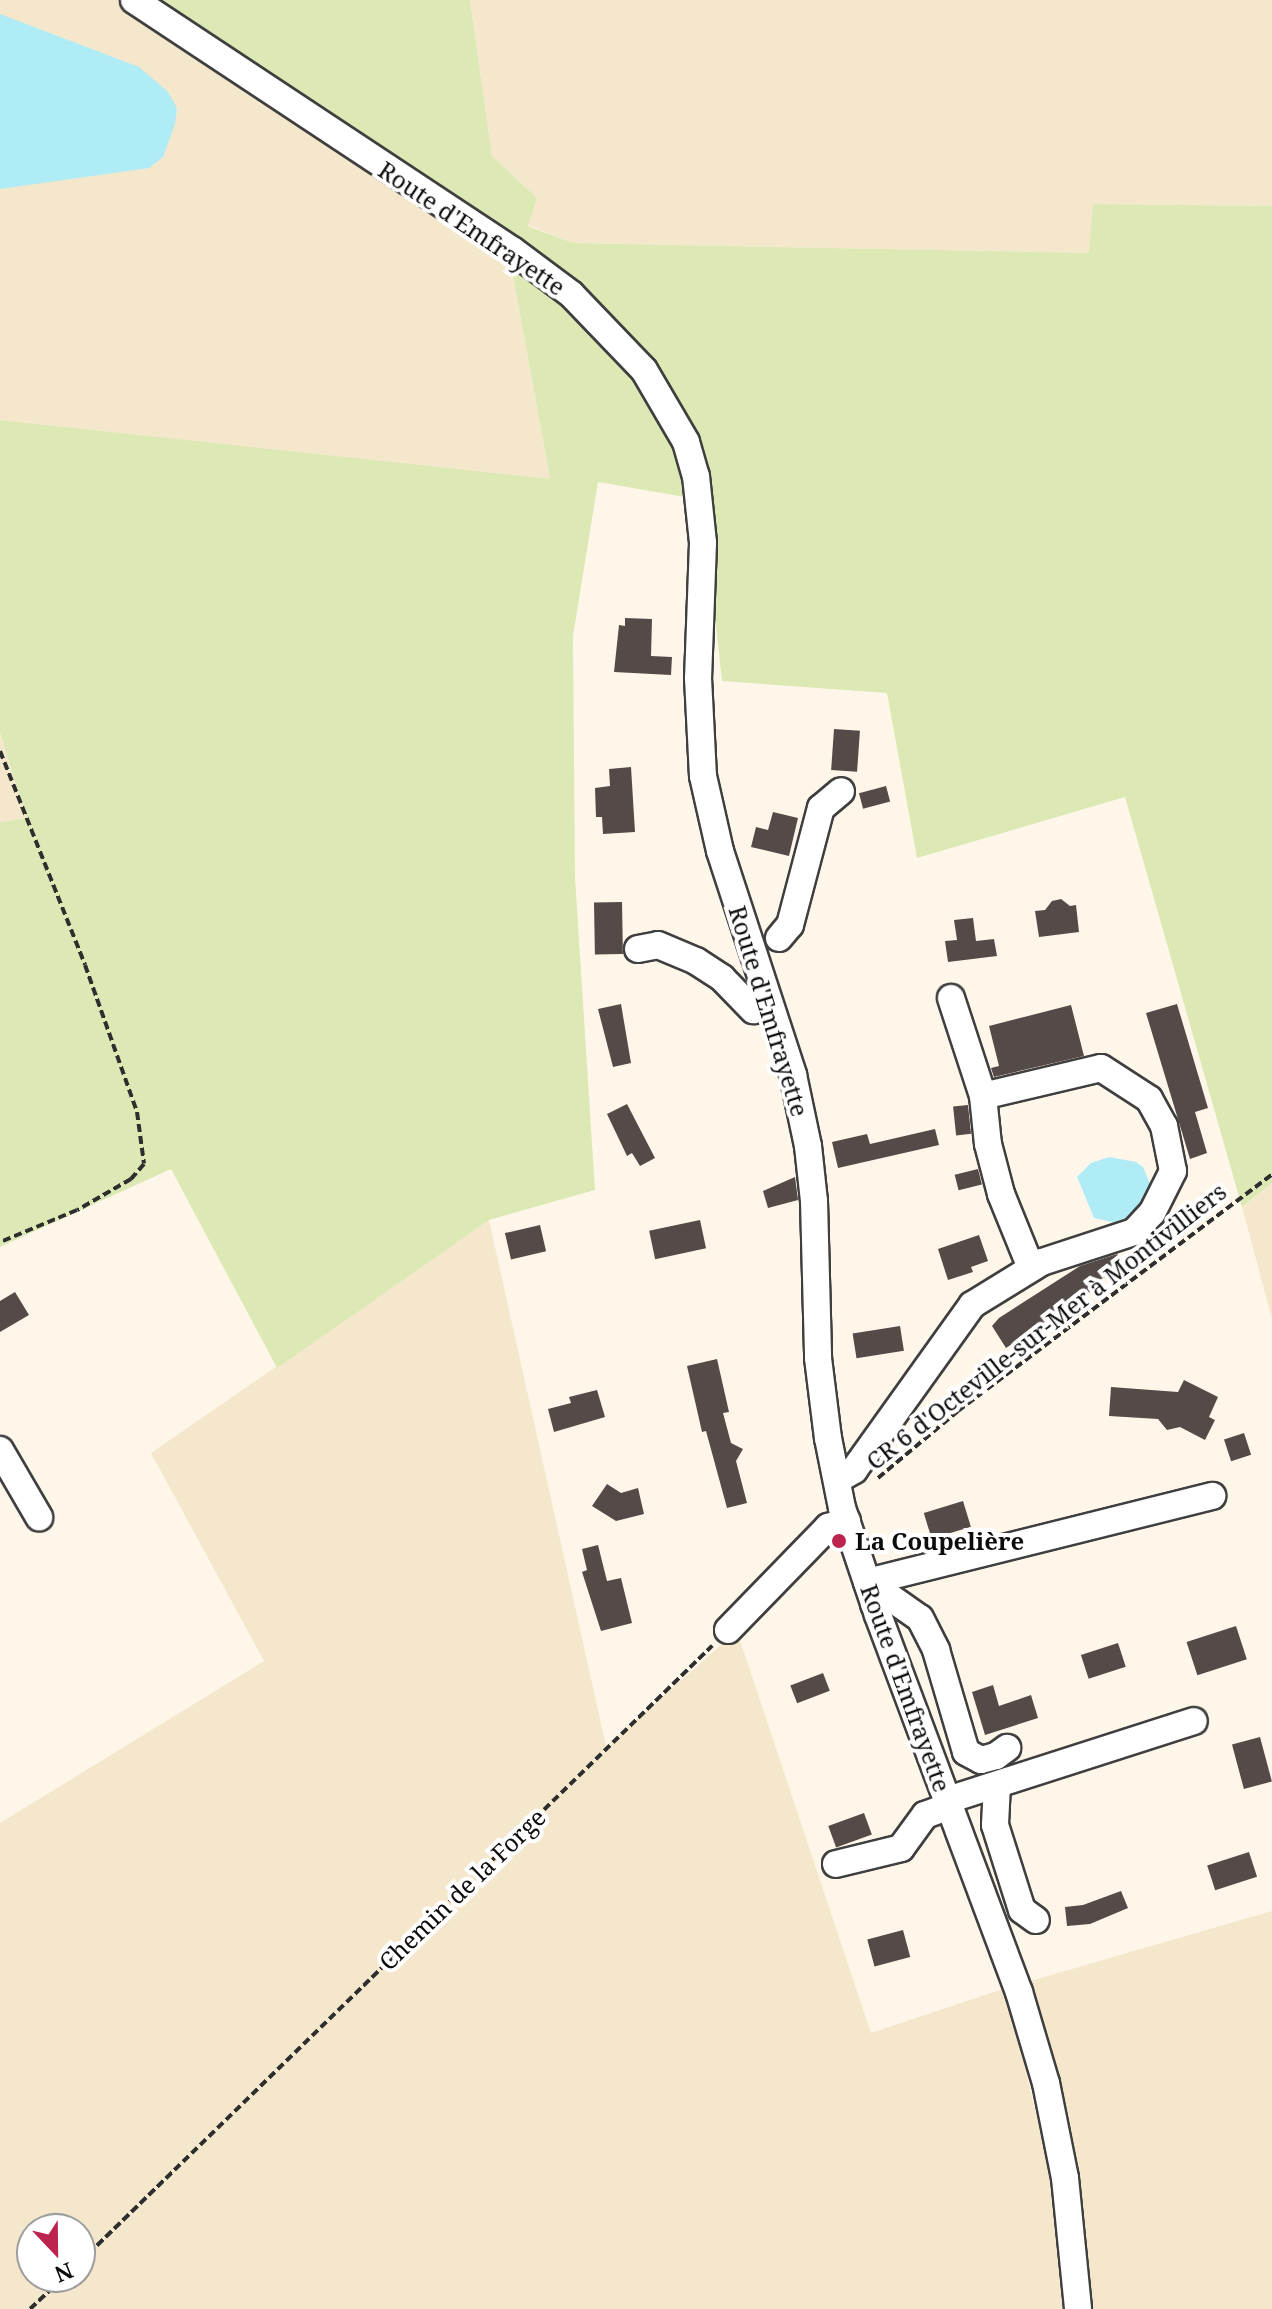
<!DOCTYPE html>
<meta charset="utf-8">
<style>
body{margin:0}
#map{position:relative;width:1272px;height:2309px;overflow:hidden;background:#fff6ea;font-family:"Noto Serif",serif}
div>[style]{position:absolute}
.farmland>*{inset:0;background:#f4e7cb}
.green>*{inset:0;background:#dce9b4}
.water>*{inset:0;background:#afecf6}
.building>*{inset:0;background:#544a48;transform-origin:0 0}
.path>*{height:4px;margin-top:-2px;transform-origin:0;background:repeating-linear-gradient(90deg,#2e2e2e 0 8px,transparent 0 12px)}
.roads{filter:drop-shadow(2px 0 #3f3f3f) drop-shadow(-2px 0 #3f3f3f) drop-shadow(0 2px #3f3f3f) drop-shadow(0 -2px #3f3f3f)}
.minor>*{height:26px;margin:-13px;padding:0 13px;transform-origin:13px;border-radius:13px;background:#fff}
.dots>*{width:22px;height:22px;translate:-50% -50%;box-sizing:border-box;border:4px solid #fff;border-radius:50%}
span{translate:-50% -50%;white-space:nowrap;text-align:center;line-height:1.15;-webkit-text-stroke:8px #fff;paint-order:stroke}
.street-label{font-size:24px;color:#0c0c0c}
.poi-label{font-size:24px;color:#0c0c0c;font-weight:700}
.left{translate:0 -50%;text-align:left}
.north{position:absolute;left:16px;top:2213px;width:80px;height:80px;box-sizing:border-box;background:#fff;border:2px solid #9e9e9e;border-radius:50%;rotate:158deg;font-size:22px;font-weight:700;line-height:32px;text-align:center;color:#0c0c0c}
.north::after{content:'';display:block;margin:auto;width:28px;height:36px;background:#bc234e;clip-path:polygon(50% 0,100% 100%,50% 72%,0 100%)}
</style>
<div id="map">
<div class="farmland">
<i style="clip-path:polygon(0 0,117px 0,511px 265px,550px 480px,0 420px)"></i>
<i style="clip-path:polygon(470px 0,1272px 0,1272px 206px,1093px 204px,1090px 253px,573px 243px,528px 225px,537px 198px,492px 156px)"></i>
<i style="clip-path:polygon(0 732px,26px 818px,0 822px)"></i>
<i style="clip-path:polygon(1272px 1183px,1272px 1319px,1242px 1207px)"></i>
<i style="clip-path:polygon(evenodd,489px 1220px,606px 1746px,737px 1631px,871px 2033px,1006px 1988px,1052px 2181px,1065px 2309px,0 2309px,0 1823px,264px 1661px,151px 1453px,489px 1220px,32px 2229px,80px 2229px,80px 2277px,32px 2277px,32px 2229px)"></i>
<i style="clip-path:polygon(1272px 1911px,1272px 2309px,1089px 2309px,1078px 2180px,1027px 1982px)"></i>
</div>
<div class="green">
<i style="clip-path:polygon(156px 0,470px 0,492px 156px,537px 198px,528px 226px,573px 243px,1089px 253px,1093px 204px,1272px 206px,1272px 1183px,1242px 1207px,1125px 797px,917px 858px,887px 693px,722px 681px,702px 500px,598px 482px,573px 636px,575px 877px,595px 1190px,489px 1220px,277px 1368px,171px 1169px,0 1247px,0 822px,26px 818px,0 732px,0 420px,550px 479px,511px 265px)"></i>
</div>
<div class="water">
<i style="clip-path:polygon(0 14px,139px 67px,168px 92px,177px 108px,175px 124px,163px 157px,149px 168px,0 189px)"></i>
<i style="clip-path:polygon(1109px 1157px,1136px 1162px,1143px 1167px,1150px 1184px,1139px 1214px,1120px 1224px,1094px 1218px,1077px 1177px,1091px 1163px)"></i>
</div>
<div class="building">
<i style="clip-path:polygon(625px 618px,652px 619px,651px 656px,672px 657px,671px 675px,614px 672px,619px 625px,625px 626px)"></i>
<i style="left:834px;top:729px;width:26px;height:41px;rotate:4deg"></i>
<i style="clip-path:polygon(631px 767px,635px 832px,603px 834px,602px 817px,596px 817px,595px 788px,610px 786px,609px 769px)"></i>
<i style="left:886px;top:786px;width:16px;height:28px;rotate:75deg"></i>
<i style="clip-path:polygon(773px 812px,798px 818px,789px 856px,751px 847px,756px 827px,768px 830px)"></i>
<i style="clip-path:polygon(1061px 899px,1070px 906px,1076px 905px,1079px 932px,1039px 937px,1035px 911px,1045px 910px,1052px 901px)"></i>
<i style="left:622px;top:902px;width:52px;height:28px;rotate:89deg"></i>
<i style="clip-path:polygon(973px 918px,976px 941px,994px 939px,997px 956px,948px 962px,945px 941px,957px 940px,954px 920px)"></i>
<i style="clip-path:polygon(621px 1004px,631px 1063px,613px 1067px,598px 1009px)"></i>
<i style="clip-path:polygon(1177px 1004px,1208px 1108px,1195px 1112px,1207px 1153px,1190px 1159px,1146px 1013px)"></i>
<i style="clip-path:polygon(1071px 1005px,1084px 1056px,994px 1077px,991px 1068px,999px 1066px,989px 1026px)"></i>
<i style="clip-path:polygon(627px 1104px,655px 1158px,640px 1166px,632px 1153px,627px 1156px,607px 1114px)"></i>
<i style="left:968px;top:1105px;width:29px;height:15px;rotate:84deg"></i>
<i style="clip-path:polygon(935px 1129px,939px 1145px,838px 1168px,832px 1142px,867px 1134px,870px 1144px)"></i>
<i style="left:978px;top:1169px;width:16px;height:24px;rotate:76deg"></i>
<i style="clip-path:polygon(795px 1177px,798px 1200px,768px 1208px,763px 1191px)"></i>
<i style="left:700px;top:1220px;width:29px;height:52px;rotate:78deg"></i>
<i style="left:540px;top:1225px;width:27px;height:36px;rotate:77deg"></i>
<i style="clip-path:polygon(979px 1235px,988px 1261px,971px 1267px,973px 1272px,948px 1280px,938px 1249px)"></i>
<i style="clip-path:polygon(1117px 1254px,1124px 1264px,1088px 1288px,1090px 1292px,1006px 1348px,992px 1326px,999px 1318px,1080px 1266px)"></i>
<i style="clip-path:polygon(15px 1292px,29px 1315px,0 1332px,0 1301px)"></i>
<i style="left:900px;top:1326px;width:25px;height:48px;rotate:81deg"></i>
<i style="clip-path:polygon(717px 1359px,729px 1412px,723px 1413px,731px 1443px,743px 1449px,736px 1461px,747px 1503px,727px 1508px,706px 1431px,702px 1432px,687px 1366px)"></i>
<i style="clip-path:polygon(1184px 1380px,1218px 1397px,1209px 1417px,1215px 1420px,1205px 1440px,1180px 1427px,1167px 1430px,1158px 1419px,1109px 1416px,1111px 1387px,1178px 1392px)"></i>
<i style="clip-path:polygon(597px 1390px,605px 1417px,554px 1432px,548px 1409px,571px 1403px,569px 1397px)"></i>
<i style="left:1244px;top:1433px;width:23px;height:21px;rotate:72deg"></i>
<i style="clip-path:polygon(607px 1484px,621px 1493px,638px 1488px,644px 1514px,616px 1521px,592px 1506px)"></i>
<i style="left:963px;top:1501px;width:27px;height:41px;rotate:73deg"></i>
<i style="clip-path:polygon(598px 1545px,607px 1581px,621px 1578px,632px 1623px,601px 1631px,582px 1572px,587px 1570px,582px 1549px)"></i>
<i style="left:1236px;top:1626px;width:35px;height:52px;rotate:72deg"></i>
<i style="left:1118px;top:1643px;width:25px;height:39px;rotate:72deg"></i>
<i style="left:823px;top:1673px;width:19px;height:35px;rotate:69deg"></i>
<i style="clip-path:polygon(993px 1685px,999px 1706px,1031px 1695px,1038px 1718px,985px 1735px,972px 1692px)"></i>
<i style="left:1260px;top:1737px;width:46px;height:29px;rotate:75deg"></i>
<i style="left:864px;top:1813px;width:23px;height:38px;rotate:70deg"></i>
<i style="left:1249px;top:1852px;width:26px;height:44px;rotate:72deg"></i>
<i style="clip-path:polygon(1121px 1891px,1128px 1908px,1090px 1924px,1067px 1926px,1065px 1907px,1083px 1905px)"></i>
<i style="left:903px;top:1930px;width:28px;height:37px;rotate:75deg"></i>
</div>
<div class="path">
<i style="left:0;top:751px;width:230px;rotate:68.3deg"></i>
<i style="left:85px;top:965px;width:156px;rotate:70.5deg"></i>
<i style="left:137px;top:1112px;width:52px;rotate:82.3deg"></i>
<i style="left:144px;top:1164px;width:20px;rotate:131deg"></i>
<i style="left:131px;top:1179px;width:62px;rotate:150.1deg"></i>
<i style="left:77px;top:1210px;width:83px;rotate:157.4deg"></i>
<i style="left:878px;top:1478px;width:104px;rotate:-39.9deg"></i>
<i style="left:958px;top:1411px;width:393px;rotate:-37deg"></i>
<i style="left:80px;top:2262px;width:883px;rotate:-44.27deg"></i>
<i style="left:30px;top:2309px;width:47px;rotate:-43.3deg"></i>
</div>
<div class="roads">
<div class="minor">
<i style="left:134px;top:0;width:453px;rotate:33.5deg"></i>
<i style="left:512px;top:250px;width:74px;rotate:36.7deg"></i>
<i style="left:571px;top:294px;width:105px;rotate:46.2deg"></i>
<i style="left:644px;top:370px;width:83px;rotate:59.7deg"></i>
<i style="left:686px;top:442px;width:35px;rotate:74deg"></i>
<i style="left:696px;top:476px;width:67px;rotate:84deg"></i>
<i style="left:703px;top:543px;width:135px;rotate:92.1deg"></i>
<i style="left:698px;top:678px;width:98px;rotate:87.1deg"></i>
<i style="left:703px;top:776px;width:77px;rotate:77.2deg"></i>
<i style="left:720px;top:851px;width:236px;rotate:71.9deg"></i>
<i style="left:793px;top:1075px;width:73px;rotate:78.1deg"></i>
<i style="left:808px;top:1146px;width:55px;rotate:83.8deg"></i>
<i style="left:814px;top:1201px;width:157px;rotate:88.5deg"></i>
<i style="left:818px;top:1358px;width:81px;rotate:82.9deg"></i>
<i style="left:828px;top:1438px;width:71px;rotate:78.7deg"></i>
<i style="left:842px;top:1508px;width:113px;rotate:71.4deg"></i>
<i style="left:878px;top:1615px;width:403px;rotate:69.5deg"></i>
<i style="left:1019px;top:1992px;width:95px;rotate:73.5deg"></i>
<i style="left:1046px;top:2083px;width:97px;rotate:78.7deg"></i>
<i style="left:1065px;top:2178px;width:132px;rotate:84.3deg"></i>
<i style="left:779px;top:938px;width:17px;rotate:-50deg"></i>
<i style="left:790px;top:925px;width:121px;rotate:-75.2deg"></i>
<i style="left:821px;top:808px;width:26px;rotate:-40deg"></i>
<i style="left:638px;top:949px;width:20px;rotate:-11deg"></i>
<i style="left:658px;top:945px;width:41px;rotate:22.8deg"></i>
<i style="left:696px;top:961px;width:31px;rotate:33deg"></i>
<i style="left:722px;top:978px;width:45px;rotate:45.9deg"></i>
<i style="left:951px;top:998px;width:103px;rotate:71.9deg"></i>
<i style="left:0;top:1450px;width:78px;rotate:59.8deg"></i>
<i style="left:837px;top:1480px;width:20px;rotate:-30deg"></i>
<i style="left:854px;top:1470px;width:203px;rotate:-54.4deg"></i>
<i style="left:972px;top:1305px;width:82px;rotate:-31.6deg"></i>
<i style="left:1042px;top:1262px;width:97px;rotate:-18.1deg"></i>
<i style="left:1134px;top:1232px;width:26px;rotate:-47deg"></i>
<i style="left:1152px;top:1213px;width:47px;rotate:-63.4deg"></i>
<i style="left:1173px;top:1171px;width:46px;rotate:-101.3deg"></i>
<i style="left:1164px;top:1126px;width:31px;rotate:-119deg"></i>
<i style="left:1149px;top:1099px;width:57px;rotate:-147.1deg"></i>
<i style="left:1101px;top:1068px;width:121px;rotate:166.7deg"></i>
<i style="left:983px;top:1096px;width:48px;rotate:84.1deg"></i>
<i style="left:988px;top:1144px;width:52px;rotate:75.4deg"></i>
<i style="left:1001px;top:1194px;width:80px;rotate:67.9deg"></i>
<i style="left:867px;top:1582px;width:356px;rotate:-14deg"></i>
<i style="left:874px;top:1604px;width:18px;rotate:-19deg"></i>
<i style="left:891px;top:1598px;width:35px;rotate:35deg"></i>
<i style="left:920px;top:1618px;width:36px;rotate:63deg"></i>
<i style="left:936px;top:1650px;width:106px;rotate:73.6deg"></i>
<i style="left:966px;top:1752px;width:17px;rotate:28deg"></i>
<i style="left:981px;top:1760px;width:16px;rotate:-15deg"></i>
<i style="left:996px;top:1756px;width:14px;rotate:-36deg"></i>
<i style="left:728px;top:1630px;width:144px;rotate:-45.8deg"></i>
<i style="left:828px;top:1527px;width:20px;rotate:-18deg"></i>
<i style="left:997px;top:1785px;width:40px;rotate:92.9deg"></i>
<i style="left:995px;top:1825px;width:89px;rotate:72.4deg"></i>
<i style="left:1022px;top:1910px;width:17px;rotate:36deg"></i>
<i style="left:948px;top:1800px;width:258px;rotate:-17.8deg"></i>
<i style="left:836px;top:1864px;width:67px;rotate:-13.8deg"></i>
<i style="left:901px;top:1848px;width:41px;rotate:-54deg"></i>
<i style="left:925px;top:1815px;width:27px;rotate:-20deg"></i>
</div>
</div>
<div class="dots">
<i style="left:839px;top:1541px;background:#bc234e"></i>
</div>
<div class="street-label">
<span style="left:472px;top:228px;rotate:34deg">Route d'Emfrayette</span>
<span style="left:769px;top:1011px;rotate:73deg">Route d'Emfrayette</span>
<span style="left:1046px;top:1326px;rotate:-38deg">CR 6 d'Octeville-sur-Mer à Montivilliers</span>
<span style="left:906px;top:1688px;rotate:70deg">Route d'Emfrayette</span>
<span style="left:462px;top:1889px;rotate:-44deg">Chemin de la Forge</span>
</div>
<div class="poi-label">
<span class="left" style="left:855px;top:1541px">La Coupelière</span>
</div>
<div class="north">N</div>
</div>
